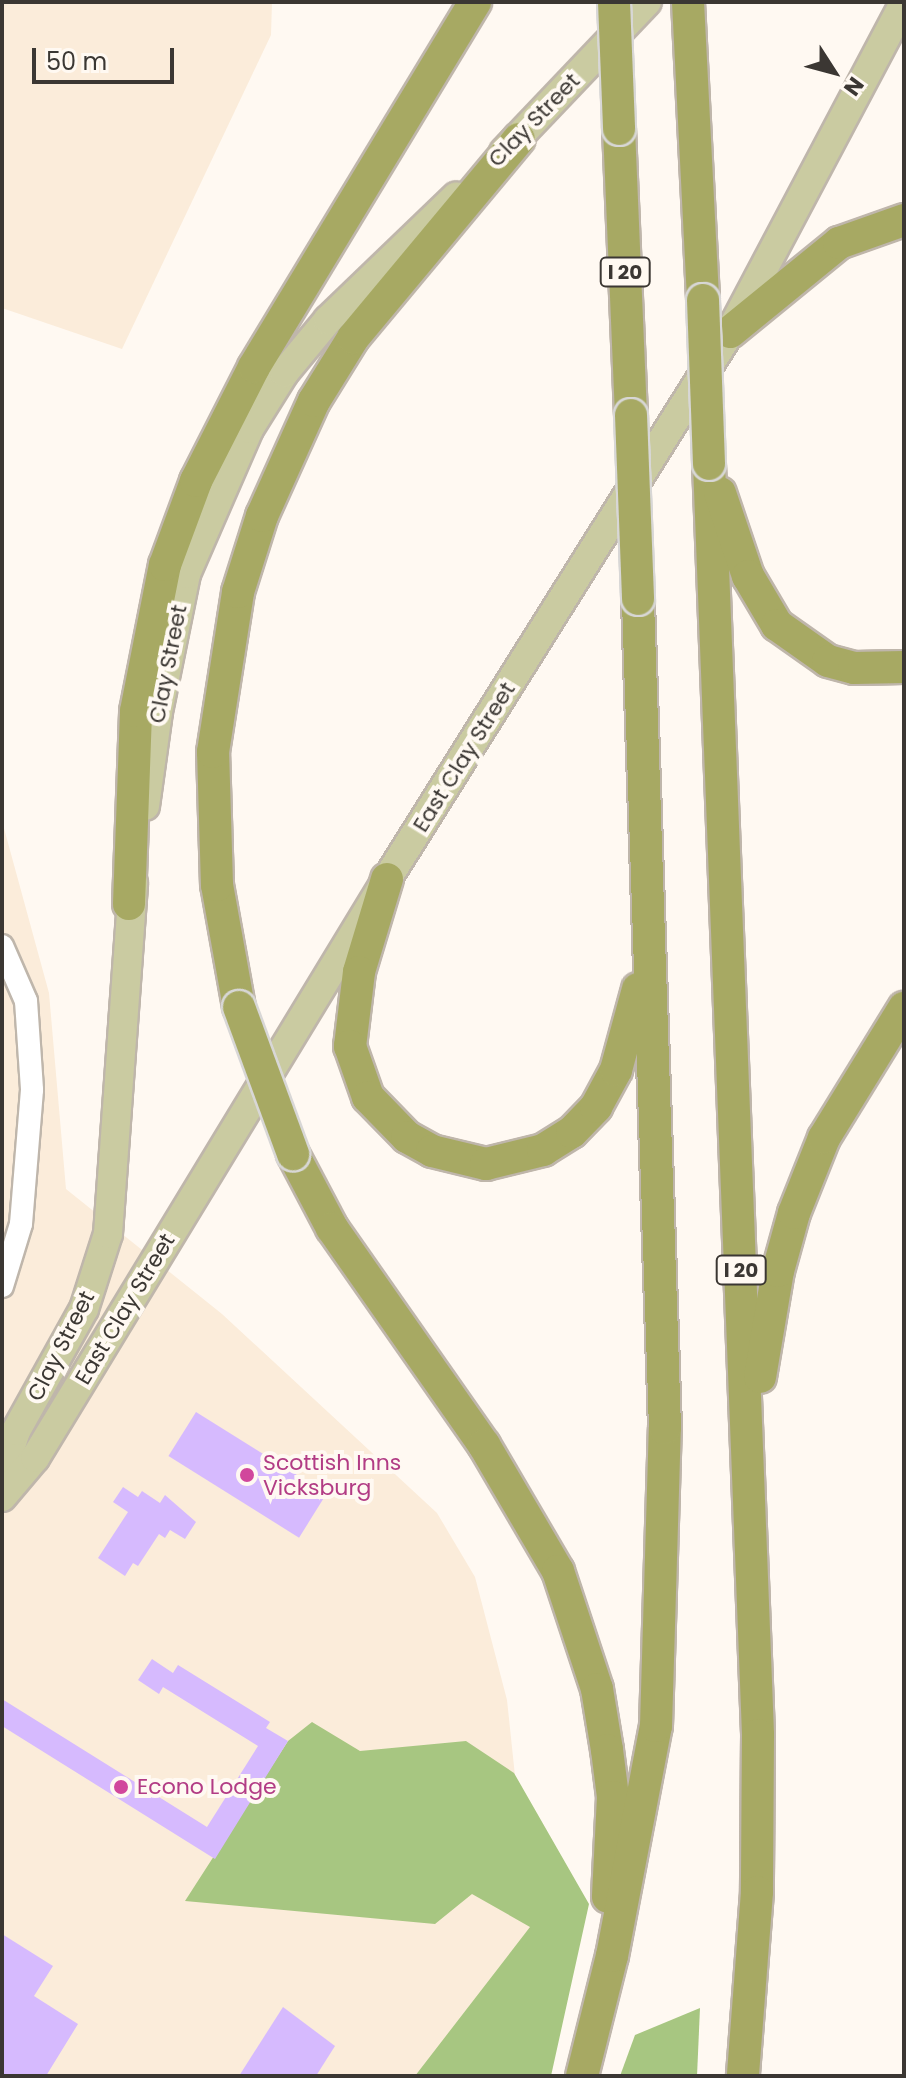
<!DOCTYPE html>
<style>
body{margin:0}
#map{position:relative;width:906px;height:2078px;overflow:hidden;background:#fff9f2;font-family:Poppins,sans-serif}
div>[style]{position:absolute}
.built>*{inset:0;background:#fbecda}
.forest>*{inset:0;background:#a7c681}
.building>*{inset:0;background:#d6bafe;transform-origin:0 0}
.roads{filter:drop-shadow(2px 0 #bfb6ab) drop-shadow(-2px 0 #bfb6ab) drop-shadow(0 2px #bfb6ab) drop-shadow(0 -2px #bfb6ab)}
.minor>*{height:22px;margin:-11px;padding:0 11px;transform-origin:11px;border-radius:11px;background:#fff}
.major>*{height:28px;margin:-14px;padding:0 14px;transform-origin:14px;border-radius:14px;background:#cacba1}
.highway>*{height:32px;margin:-16px;padding:0 16px;transform-origin:16px;border-radius:16px;background:#a7a963}
.bridges{filter:drop-shadow(2px 0 #d8d7d6) drop-shadow(-2px 0 #d8d7d6) drop-shadow(0 2px #d8d7d6) drop-shadow(0 -2px #d8d7d6)}
.highway-bridge>*{height:32px;margin:-16px;padding:0 16px;transform-origin:16px;border-radius:16px;background:#a7a963}
.dots>*{width:22px;height:22px;translate:-50% -50%;box-sizing:border-box;border:4px solid #fff9f2;border-radius:50%}
span{translate:-50% -50%;white-space:nowrap;text-align:center;line-height:1.15;-webkit-text-stroke:8px #fff9f2;paint-order:stroke}
.shield-label span{padding:2px 6px;background:#fff9f2;border:2px solid;border-radius:6px;-webkit-text-stroke-width:0}
.shield-label{font-size:20px;color:#3b3733;font-weight:700}
.street-label{font-size:22px;color:#3b3733}
.hotel-label{font-size:22px;color:#b23c85}
.left{translate:0 -50%;text-align:left}
.frame{position:absolute;inset:0;border:4px solid #3b3733;pointer-events:none}
.north{position:absolute;left:794px;top:32px;width:80px;height:80px;-webkit-text-stroke:6px #fff9f2;paint-order:stroke;rotate:126deg;font-size:22px;font-weight:700;line-height:32px;text-align:center;color:#3b3733}
.north::after{content:'';display:block;margin:auto;width:28px;height:36px;background:#3b3733;clip-path:polygon(50% 0,100% 100%,50% 72%,0 100%)}
.scale{position:absolute;left:32px;top:48px;width:142px;height:36px;box-sizing:border-box;border:4px solid #3b3733;border-top:0;padding-left:10px;font-size:24px;line-height:28px;white-space:nowrap;color:#3b3733;-webkit-text-stroke:6px #fff9f2;paint-order:stroke}
</style>
<div id="map">
<div class="built">
<i style="clip-path:polygon(2px 2px,272px 2px,271px 35px,122px 349px,2px 308px)"></i>
<i style="clip-path:polygon(2px 821px,49px 993px,66px 1189px,222px 1314px,437px 1513px,475px 1577px,507px 1700px,531px 1927px,416px 2076px,2px 2076px)"></i>
</div>
<div class="forest">
<i style="clip-path:polygon(312px 1722px,360px 1751px,466px 1741px,514px 1773px,589px 1904px,551px 2076px,415px 2076px,530px 1927px,472px 1894px,435px 1924px,185px 1901px,288px 1741px)"></i>
<i style="clip-path:polygon(700px 2008px,697px 2076px,620px 2076px,635px 2035px)"></i>
</div>
<div class="building">
<i style="left:196px;top:1412px;width:154px;height:52px;rotate:32deg"></i>
<i style="clip-path:polygon(123px 1487px,138px 1497px,142px 1491px,160px 1503px,165px 1495px,196px 1522px,185px 1539px,170px 1530px,165px 1538px,159px 1534px,138px 1566px,133px 1563px,125px 1576px,98px 1558px,128px 1512px,113px 1502px)"></i>
<i style="clip-path:polygon(152px 1659px,173px 1673px,178px 1665px,270px 1722px,266px 1728px,288px 1741px,215px 1859px,2px 1726px,2px 1699px,207px 1827px,258px 1746px,163px 1687px,159px 1694px,138px 1680px)"></i>
<i style="clip-path:polygon(2px 1934px,53px 1966px,34px 1996px,78px 2024px,46px 2076px,2px 2076px)"></i>
<i style="clip-path:polygon(283px 2007px,335px 2046px,316px 2076px,239px 2076px)"></i>
</div>
<div class="roads">
<div class="minor">
<i style="left:2px;top:946px;width:60px;rotate:66.4deg"></i>
<i style="left:26px;top:1001px;width:89px;rotate:86.1deg"></i>
<i style="left:32px;top:1090px;width:134px;rotate:94.7deg"></i>
<i style="left:21px;top:1224px;width:65px;rotate:107deg"></i>
</div>
<div class="major">
<i style="left:504px;top:152px;width:207px;rotate:-46.4deg"></i>
<i style="left:145px;top:806px;width:95px;rotate:-82.1deg"></i>
<i style="left:158px;top:712px;width:141px;rotate:-78.5deg"></i>
<i style="left:186px;top:574px;width:158px;rotate:-66.5deg"></i>
<i style="left:249px;top:429px;width:66px;rotate:-58deg"></i>
<i style="left:284px;top:373px;width:69px;rotate:-50.3deg"></i>
<i style="left:328px;top:320px;width:178px;rotate:-43.9deg"></i>
<i style="left:2px;top:1472px;width:43px;rotate:-71.1deg"></i>
<i style="left:16px;top:1431px;width:140px;rotate:-60.9deg"></i>
<i style="left:84px;top:1309px;width:79px;rotate:-72.3deg"></i>
<i style="left:108px;top:1234px;width:352px;rotate:-85.9deg"></i>
<i style="left:2px;top:1497px;width:51px;rotate:-49.8deg"></i>
<i style="left:35px;top:1458px;width:678px;rotate:-58.7deg"></i>
<i style="left:387px;top:879px;width:646px;rotate:-57.91deg"></i>
<i style="left:730px;top:332px;width:371px;rotate:-62.1deg"></i>
</div>
<div class="highway">
<i style="left:688px;top:2px;width:298px;rotate:87.1deg"></i>
<i style="left:619px;top:129px;width:286px;rotate:87.6deg"></i>
<i style="left:730px;top:332px;width:141px;rotate:-39.2deg"></i>
<i style="left:839px;top:243px;width:69px;rotate:-19.5deg"></i>
<i style="left:709px;top:464px;width:1272px;rotate:87.79deg"></i>
<i style="left:758px;top:1735px;width:157px;rotate:90.4deg"></i>
<i style="left:757px;top:1892px;width:185px;rotate:94.4deg"></i>
<i style="left:720px;top:493px;width:88px;rotate:71.4deg"></i>
<i style="left:748px;top:576px;width:57px;rotate:59.4deg"></i>
<i style="left:777px;top:625px;width:62px;rotate:35.2deg"></i>
<i style="left:828px;top:661px;width:27px;rotate:15deg"></i>
<i style="left:854px;top:668px;width:50px;rotate:-1.1deg"></i>
<i style="left:387px;top:879px;width:97px;rotate:106.8deg"></i>
<i style="left:359px;top:972px;width:75px;rotate:96.9deg"></i>
<i style="left:350px;top:1046px;width:54px;rotate:70.6deg"></i>
<i style="left:368px;top:1097px;width:56px;rotate:45.7deg"></i>
<i style="left:407px;top:1137px;width:29px;rotate:29deg"></i>
<i style="left:432px;top:1151px;width:56px;rotate:13.5deg"></i>
<i style="left:486px;top:1164px;width:59px;rotate:-13.8deg"></i>
<i style="left:543px;top:1150px;width:34px;rotate:-32deg"></i>
<i style="left:572px;top:1132px;width:35px;rotate:-46deg"></i>
<i style="left:596px;top:1107px;width:42px;rotate:-61.6deg"></i>
<i style="left:616px;top:1070px;width:84px;rotate:-74.8deg"></i>
<i style="left:129px;top:904px;width:193px;rotate:-87.9deg"></i>
<i style="left:136px;top:711px;width:149px;rotate:-78.8deg"></i>
<i style="left:165px;top:565px;width:90px;rotate:-69.7deg"></i>
<i style="left:196px;top:481px;width:128px;rotate:-63deg"></i>
<i style="left:254px;top:367px;width:427px;rotate:-58.8deg"></i>
<i style="left:239px;top:1007px;width:124px;rotate:-100.2deg"></i>
<i style="left:217px;top:885px;width:133px;rotate:-91.7deg"></i>
<i style="left:213px;top:752px;width:162px;rotate:-81.1deg"></i>
<i style="left:238px;top:592px;width:80px;rotate:-72.5deg"></i>
<i style="left:262px;top:516px;width:126px;rotate:-65.7deg"></i>
<i style="left:314px;top:401px;width:74px;rotate:-58.2deg"></i>
<i style="left:353px;top:338px;width:259px;rotate:-50.2deg"></i>
<i style="left:293px;top:1154px;width:84px;rotate:62.2deg"></i>
<i style="left:332px;top:1228px;width:265px;rotate:55deg"></i>
<i style="left:484px;top:1445px;width:146px;rotate:59.6deg"></i>
<i style="left:558px;top:1571px;width:124px;rotate:71.7deg"></i>
<i style="left:597px;top:1689px;width:62px;rotate:80.7deg"></i>
<i style="left:607px;top:1750px;width:47px;rotate:82.7deg"></i>
<i style="left:613px;top:1797px;width:100px;rotate:92.9deg"></i>
<i style="left:760px;top:1377px;width:108px;rotate:-80.4deg"></i>
<i style="left:778px;top:1271px;width:60px;rotate:-74.6deg"></i>
<i style="left:794px;top:1213px;width:81px;rotate:-68.2deg"></i>
<i style="left:824px;top:1138px;width:153px;rotate:-58.4deg"></i>
<i style="left:582px;top:2076px;width:124px;rotate:-76deg"></i>
<i style="left:612px;top:1956px;width:234px;rotate:-79.2deg"></i>
<i style="left:656px;top:1726px;width:298px;rotate:-88.3deg"></i>
<i style="left:665px;top:1428px;width:829px;rotate:-91.87deg"></i>
</div>
</div>
<div class="bridges">
<div class="highway-bridge">
<i style="left:614px;top:2px;width:127px;rotate:87.7deg"></i>
<i style="left:703px;top:300px;width:164px;rotate:87.9deg"></i>
<i style="left:631px;top:415px;width:184px;rotate:87.8deg"></i>
<i style="left:239px;top:1007px;width:157px;rotate:69.8deg"></i>
</div>
</div>
<div class="dots">
<i style="left:247px;top:1475px;background:#d1479c"></i>
<i style="left:121px;top:1787px;background:#d1479c"></i>
</div>
<div class="shield-label">
<span style="left:625px;top:272px">I 20</span>
<span style="left:741px;top:1270px">I 20</span>
</div>
<div class="street-label">
<span style="left:534px;top:120px;rotate:-46deg">Clay Street</span>
<span style="left:168px;top:664px;rotate:-79deg">Clay Street</span>
<span style="left:464px;top:757px;rotate:-58deg">East Clay Street</span>
<span style="left:125px;top:1309px;rotate:-59deg">East Clay Street</span>
<span style="left:61px;top:1346px;rotate:-63deg">Clay Street</span>
</div>
<div class="hotel-label">
<span class="left" style="left:263px;top:1475px">Scottish Inns<br>Vicksburg</span>
<span class="left" style="left:137px;top:1787px">Econo Lodge</span>
</div>
<div class="frame"></div>
<div class="north">N</div>
<div class="scale">50 m</div>
</div>
